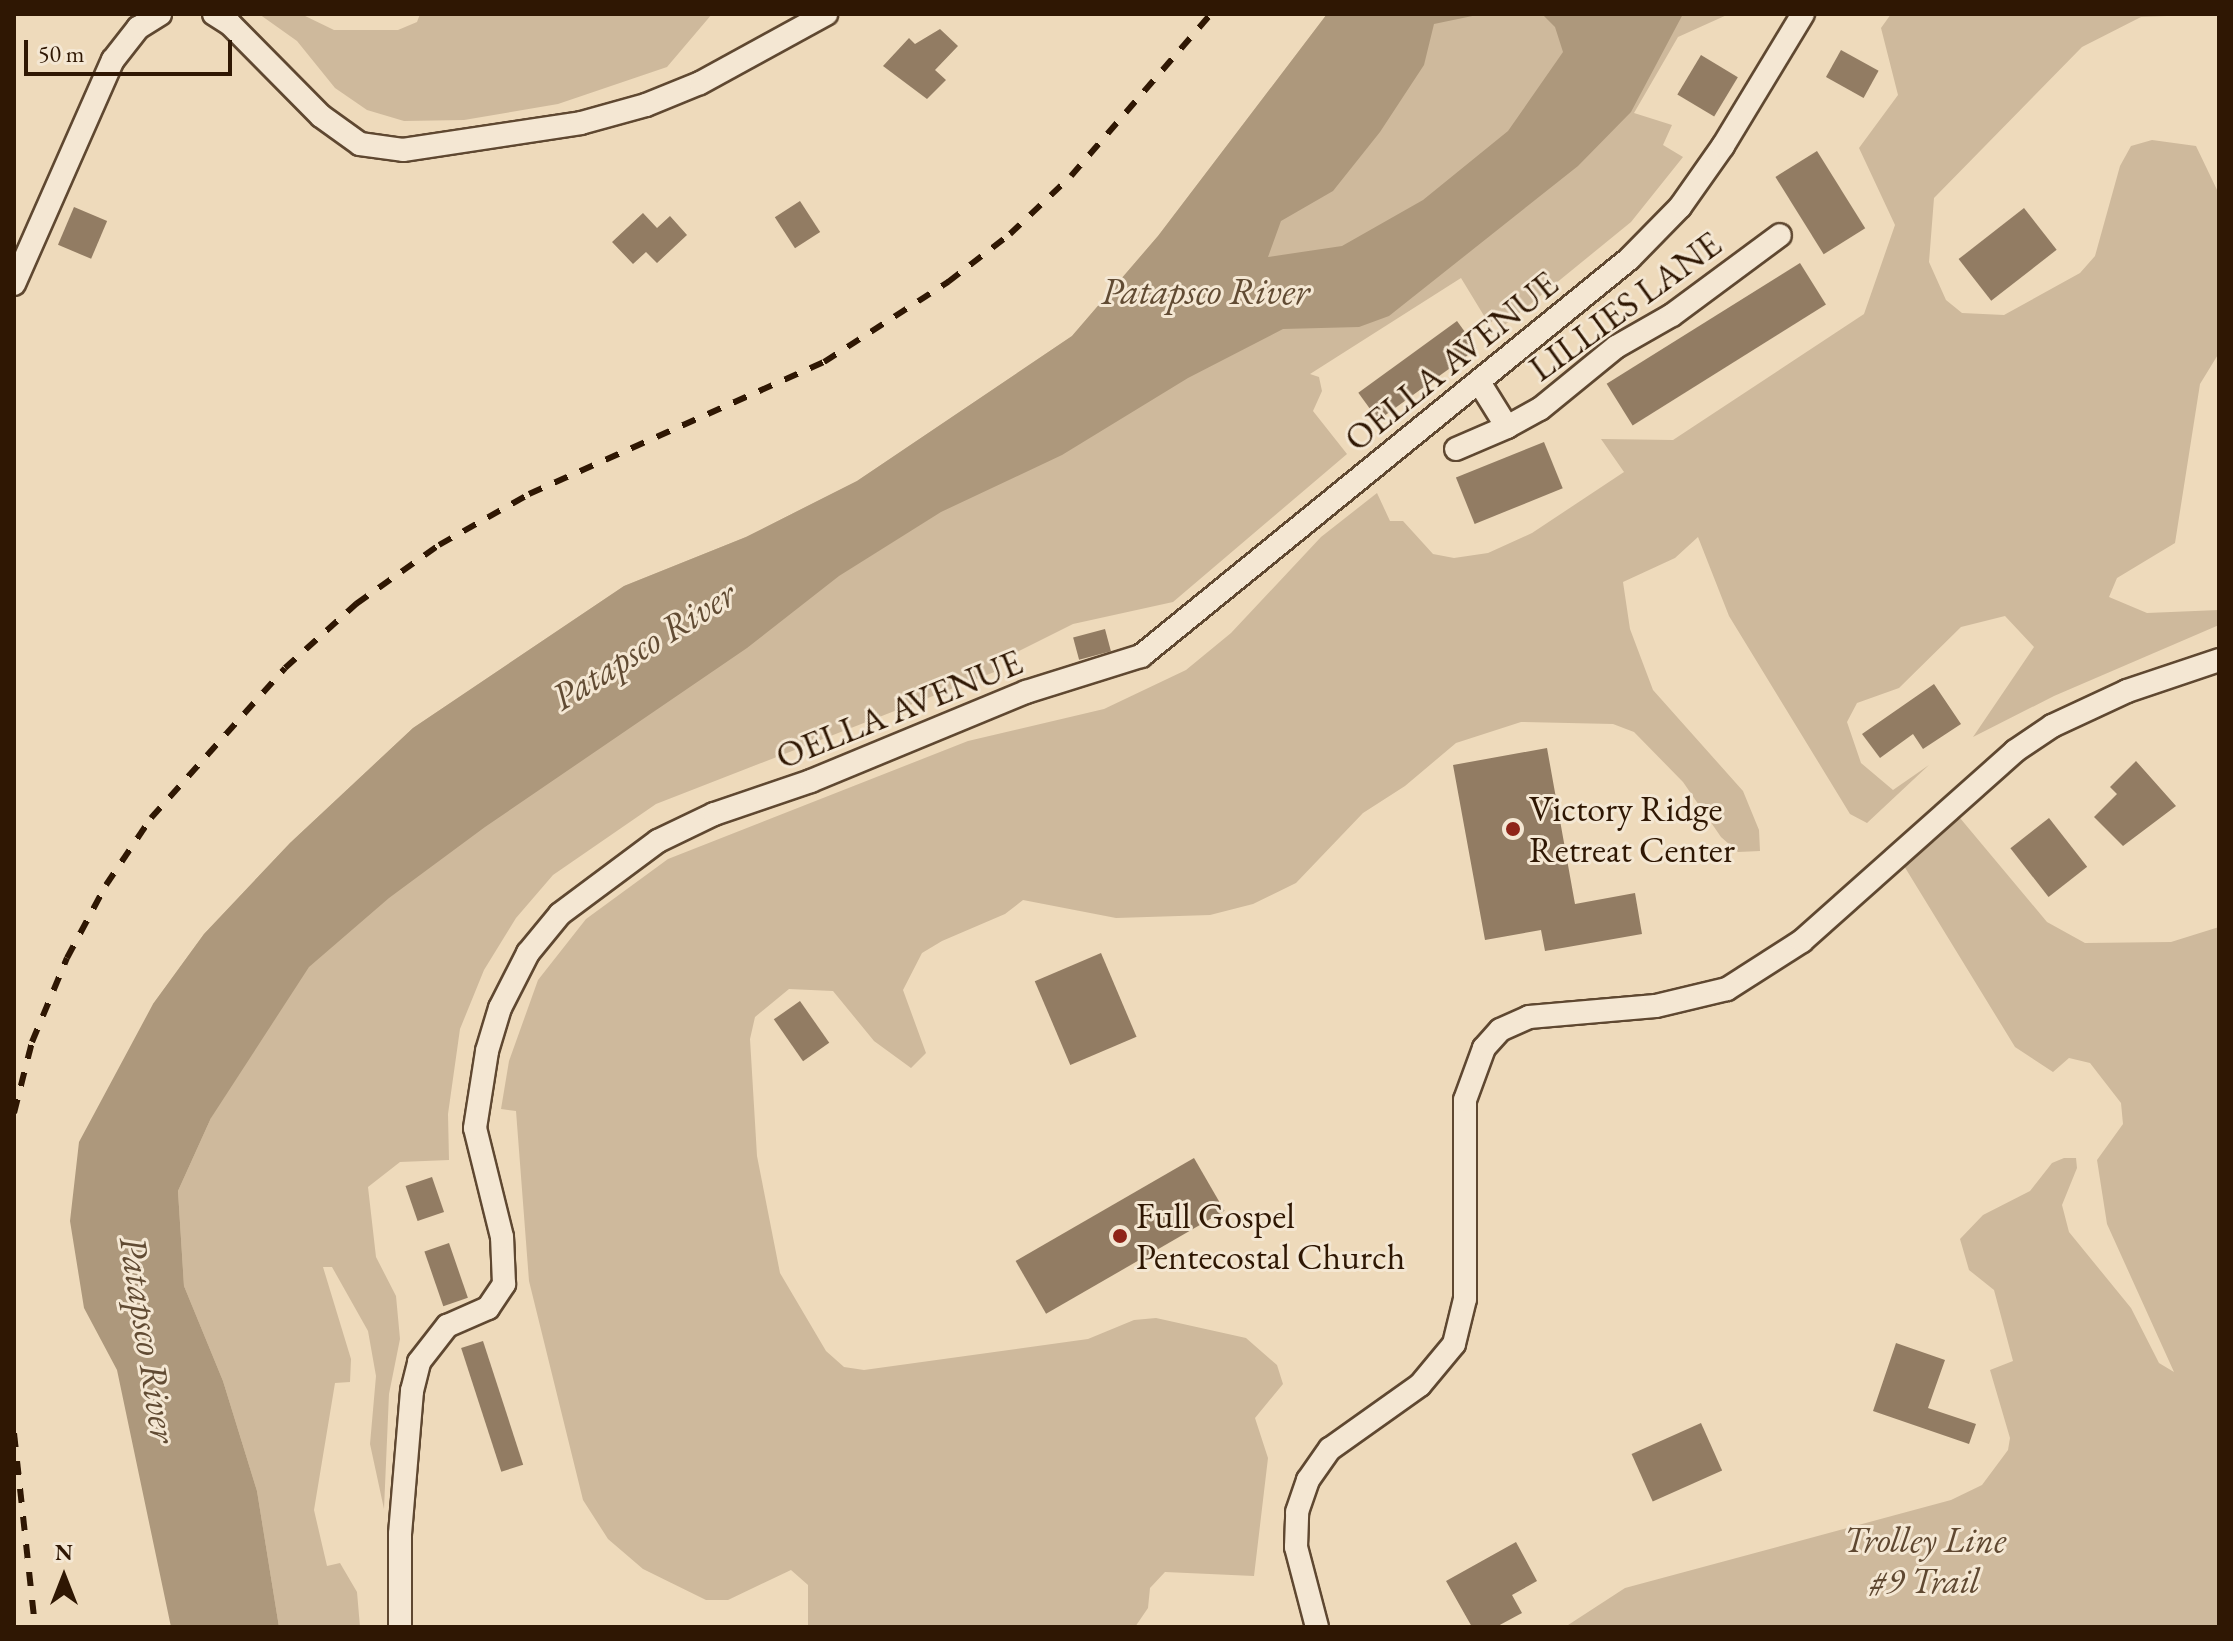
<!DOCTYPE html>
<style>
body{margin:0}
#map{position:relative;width:2233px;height:1641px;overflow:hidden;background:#eedabb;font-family:"EB Garamond",serif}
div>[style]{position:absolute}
.green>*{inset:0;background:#ceb99c}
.water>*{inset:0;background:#ad987c}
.building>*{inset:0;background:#927c63;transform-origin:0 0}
.roads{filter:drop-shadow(2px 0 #5f4831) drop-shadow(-2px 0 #5f4831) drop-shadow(0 2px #5f4831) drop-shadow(0 -2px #5f4831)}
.street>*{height:22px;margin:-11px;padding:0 11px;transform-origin:11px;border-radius:11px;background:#f4e7d3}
.rail>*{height:6px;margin-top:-3px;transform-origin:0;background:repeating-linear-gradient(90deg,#2f1703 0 14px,transparent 0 28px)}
.dots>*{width:22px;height:22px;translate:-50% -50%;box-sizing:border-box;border:4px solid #f4e7d3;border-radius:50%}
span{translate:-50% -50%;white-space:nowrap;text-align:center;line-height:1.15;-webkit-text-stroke:6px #f4e7d3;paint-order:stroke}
.street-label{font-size:36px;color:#2f1703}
.poi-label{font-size:36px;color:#2f1703}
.left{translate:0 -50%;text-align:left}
.park-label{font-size:36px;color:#5f4831;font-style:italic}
.water-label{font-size:38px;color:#614b33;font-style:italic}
.frame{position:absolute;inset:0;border:16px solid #2f1703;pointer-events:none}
.north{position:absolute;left:24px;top:1537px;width:80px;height:80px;-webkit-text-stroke:6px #f4e7d3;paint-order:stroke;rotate:0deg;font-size:22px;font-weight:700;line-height:32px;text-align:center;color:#2f1703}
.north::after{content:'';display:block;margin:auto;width:28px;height:36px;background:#2f1703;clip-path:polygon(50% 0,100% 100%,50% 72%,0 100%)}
.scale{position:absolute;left:24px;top:40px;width:208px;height:36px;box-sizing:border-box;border:4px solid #2f1703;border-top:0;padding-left:10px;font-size:24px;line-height:28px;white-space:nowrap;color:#2f1703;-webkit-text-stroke:6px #f4e7d3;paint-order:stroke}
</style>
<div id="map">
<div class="green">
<i style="clip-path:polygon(259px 14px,301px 14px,334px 30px,398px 30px,417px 22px,420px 14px,712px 14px,667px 67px,558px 104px,464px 120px,404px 121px,367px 110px,335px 88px,297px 41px)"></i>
<i style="clip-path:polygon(1327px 14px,1729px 14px,1678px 37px,1634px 113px,1672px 125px,1663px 145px,1683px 157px,1631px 222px,1501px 328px,1495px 319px,1489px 324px,1461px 278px,1310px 374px,1319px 377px,1322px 391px,1313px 411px,1347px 454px,1173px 602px,1073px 624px,995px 663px,997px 671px,656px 804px,553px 875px,516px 918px,484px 970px,460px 1029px,448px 1114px,449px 1160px,400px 1162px,368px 1187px,376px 1257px,396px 1296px,400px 1339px,389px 1394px,384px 1509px,370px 1444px,376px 1376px,368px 1331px,332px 1267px,323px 1267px,351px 1359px,350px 1382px,335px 1383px,314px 1510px,327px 1566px,340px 1563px,357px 1592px,360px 1627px,279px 1627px,257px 1491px,223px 1381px,184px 1286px,178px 1191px,211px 1118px,153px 1004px,204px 934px,290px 843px,413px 728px,624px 586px,746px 537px,857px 481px,1072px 336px,1158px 236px)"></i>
<i style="clip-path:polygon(1891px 14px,2219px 14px,2141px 17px,2082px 47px,1934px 198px,1929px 262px,1946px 300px,1962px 313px,2004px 315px,2080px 273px,2095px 256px,2120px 166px,2131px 146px,2152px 140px,2196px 146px,2219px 194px,2219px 353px,2200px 384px,2175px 543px,2117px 578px,2109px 597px,2147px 613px,2219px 610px,2219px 625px,2054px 696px,1973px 737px,2034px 647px,2005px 616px,1961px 627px,1899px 688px,1857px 703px,1847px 722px,1861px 763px,1893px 790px,1929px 765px,1867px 823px,1850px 814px,1729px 616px,1698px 537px,1675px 558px,1623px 582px,1630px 629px,1653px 690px,1743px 791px,1759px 830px,1760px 851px,1738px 852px,1721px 837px,1683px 782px,1634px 732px,1613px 724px,1521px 722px,1456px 743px,1405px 786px,1363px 813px,1296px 883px,1253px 904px,1210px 915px,1116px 918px,1023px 900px,1005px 914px,942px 941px,922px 953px,903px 990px,926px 1053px,911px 1068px,874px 1041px,833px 991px,789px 989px,755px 1017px,750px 1039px,757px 1156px,780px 1273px,826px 1351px,844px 1367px,864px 1370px,1088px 1339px,1134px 1320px,1156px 1318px,1246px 1338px,1277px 1365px,1283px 1384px,1255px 1418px,1268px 1458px,1254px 1576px,1165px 1572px,1150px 1588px,1148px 1608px,1135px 1627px,808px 1627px,808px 1585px,791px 1570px,728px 1600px,706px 1600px,643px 1569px,608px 1539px,583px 1500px,529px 1281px,516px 1111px,501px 1109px,509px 1061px,538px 980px,586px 919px,668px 859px,968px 741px,1104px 709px,1186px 670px,1231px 633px,1321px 537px,1377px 493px,1390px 521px,1403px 521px,1433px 554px,1454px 558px,1488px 553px,1532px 533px,1624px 472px,1601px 439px,1673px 440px,1864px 314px,1895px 225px,1859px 148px,1898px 95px,1881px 28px)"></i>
<i style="clip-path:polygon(1960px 818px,2047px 922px,2085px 943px,2171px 942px,2219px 927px,2219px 1627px,1565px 1627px,1625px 1588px,1951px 1500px,1982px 1485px,2008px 1450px,2010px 1438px,1990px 1370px,2013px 1361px,1994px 1290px,1969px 1270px,1960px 1239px,1983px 1215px,2030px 1191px,2052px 1163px,2064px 1158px,2076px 1158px,2077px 1168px,2062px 1205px,2069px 1232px,2131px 1308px,2159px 1363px,2174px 1372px,2107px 1224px,2097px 1160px,2123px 1124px,2121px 1103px,2090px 1063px,2069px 1058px,2053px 1072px,2015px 1047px,1901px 861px)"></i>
</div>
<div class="water">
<i style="clip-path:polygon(1327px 14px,1482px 14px,1434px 24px,1424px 65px,1380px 132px,1333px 191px,1281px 221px,1268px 257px,1342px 246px,1423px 200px,1508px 131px,1563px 52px,1555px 27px,1542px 14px,1683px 14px,1631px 112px,1578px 166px,1389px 316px,1359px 327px,1283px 329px,1188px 378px,1062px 455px,941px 512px,839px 576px,747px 648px,485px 827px,389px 898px,309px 967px,211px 1118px,178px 1191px,184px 1286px,223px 1381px,257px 1491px,279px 1627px,171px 1627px,117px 1370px,84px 1308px,70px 1221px,79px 1142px,153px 1004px,204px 934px,290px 843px,413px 728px,624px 586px,746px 537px,857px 481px,1072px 336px,1158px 236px)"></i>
</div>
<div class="building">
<i style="clip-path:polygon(940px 29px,958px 46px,935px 70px,946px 80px,927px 99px,883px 66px,909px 38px,915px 44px)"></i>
<i style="left:1841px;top:50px;width:43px;height:31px;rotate:29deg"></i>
<i style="left:1701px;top:55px;width:43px;height:46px;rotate:31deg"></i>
<i style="left:1817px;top:151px;width:91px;height:49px;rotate:58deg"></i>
<i style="left:800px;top:201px;width:37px;height:30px;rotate:57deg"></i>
<i style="left:74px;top:207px;width:36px;height:41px;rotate:23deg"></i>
<i style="left:2024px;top:208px;width:53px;height:83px;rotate:52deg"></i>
<i style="clip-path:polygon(643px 213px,657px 228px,670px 216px,687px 235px,657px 263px,646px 252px,633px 264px,612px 242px)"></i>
<i style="left:1800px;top:263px;width:49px;height:228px;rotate:58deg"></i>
<i style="left:1457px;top:321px;width:34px;height:122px;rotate:54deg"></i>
<i style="left:1544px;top:442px;width:50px;height:95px;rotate:68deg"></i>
<i style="left:1105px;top:629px;width:23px;height:33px;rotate:75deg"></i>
<i style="clip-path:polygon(1934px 684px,1961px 724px,1923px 749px,1913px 734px,1880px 758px,1862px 734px)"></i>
<i style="clip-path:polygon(1547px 748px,1575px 904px,1635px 893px,1642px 934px,1545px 951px,1541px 930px,1485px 940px,1453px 765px)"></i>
<i style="clip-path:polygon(2136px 761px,2176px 806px,2123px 846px,2094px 817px,2117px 794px,2110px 787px)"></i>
<i style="left:2049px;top:818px;width:62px;height:49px;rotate:52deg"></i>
<i style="left:1101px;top:953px;width:91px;height:72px;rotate:67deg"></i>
<i style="left:800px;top:1001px;width:51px;height:32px;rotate:55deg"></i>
<i style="left:1194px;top:1158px;width:61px;height:206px;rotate:60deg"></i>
<i style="left:432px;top:1177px;width:37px;height:28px;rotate:71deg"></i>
<i style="left:449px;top:1243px;width:58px;height:26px;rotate:71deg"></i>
<i style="left:483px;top:1341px;width:130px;height:23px;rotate:72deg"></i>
<i style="clip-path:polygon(1896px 1343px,1945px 1360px,1928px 1408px,1976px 1424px,1969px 1444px,1873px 1411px)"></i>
<i style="left:1701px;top:1423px;width:52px;height:76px;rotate:66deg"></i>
<i style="clip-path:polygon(1516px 1542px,1537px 1581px,1512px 1595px,1522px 1613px,1496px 1627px,1472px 1627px,1446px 1581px)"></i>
</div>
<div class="roads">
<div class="street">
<i style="left:214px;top:14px;width:19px;rotate:32deg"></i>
<i style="left:230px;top:24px;width:129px;rotate:45.3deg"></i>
<i style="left:321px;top:116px;width:48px;rotate:35.7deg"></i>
<i style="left:360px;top:144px;width:43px;rotate:7.9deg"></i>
<i style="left:403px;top:150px;width:180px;rotate:-8.6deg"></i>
<i style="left:581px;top:123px;width:67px;rotate:-15.5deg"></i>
<i style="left:646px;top:105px;width:58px;rotate:-22.2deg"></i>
<i style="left:700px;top:83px;width:144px;rotate:-28.7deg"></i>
<i style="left:14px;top:284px;width:245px;rotate:-66.2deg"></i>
<i style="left:113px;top:60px;width:41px;rotate:-52deg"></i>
<i style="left:138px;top:28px;width:26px;rotate:-32deg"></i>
<i style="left:1479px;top:382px;width:53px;rotate:58.1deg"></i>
<i style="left:1507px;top:427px;width:38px;rotate:-29deg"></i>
<i style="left:1540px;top:409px;width:98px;rotate:-39.2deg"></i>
<i style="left:1616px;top:347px;width:64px;rotate:-29.7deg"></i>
<i style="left:1672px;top:315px;width:134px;rotate:-36.5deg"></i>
<i style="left:1456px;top:449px;width:56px;rotate:-23.3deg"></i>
<i style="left:400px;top:1627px;width:93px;rotate:-90deg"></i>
<i style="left:400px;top:1534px;width:144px;rotate:-85.2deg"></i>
<i style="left:412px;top:1391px;width:30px;rotate:-76deg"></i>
<i style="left:419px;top:1362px;width:46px;rotate:-52.1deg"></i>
<i style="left:447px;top:1326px;width:45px;rotate:-23.7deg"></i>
<i style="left:488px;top:1308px;width:29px;rotate:-56deg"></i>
<i style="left:504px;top:1284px;width:47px;rotate:-92.4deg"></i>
<i style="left:502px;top:1237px;width:112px;rotate:-103.9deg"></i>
<i style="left:475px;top:1128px;width:78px;rotate:-81.1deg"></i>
<i style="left:487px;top:1051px;width:45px;rotate:-73.2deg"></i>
<i style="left:500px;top:1008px;width:62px;rotate:-63deg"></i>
<i style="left:528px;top:953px;width:50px;rotate:-50.6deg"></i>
<i style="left:560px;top:914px;width:122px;rotate:-36.7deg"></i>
<i style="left:658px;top:841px;width:62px;rotate:-25.7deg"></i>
<i style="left:714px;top:814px;width:102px;rotate:-18.8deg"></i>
<i style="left:811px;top:781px;width:233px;rotate:-22.5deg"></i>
<i style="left:1026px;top:692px;width:121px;rotate:-17.4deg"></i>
<i style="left:1141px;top:656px;width:629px;rotate:-39.13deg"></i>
<i style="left:1629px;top:259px;width:73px;rotate:-45.6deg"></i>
<i style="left:1680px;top:207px;width:75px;rotate:-54.8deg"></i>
<i style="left:1723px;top:146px;width:154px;rotate:-58.8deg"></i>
<i style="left:1317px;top:1627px;width:83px;rotate:-104.7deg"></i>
<i style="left:1296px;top:1547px;width:35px;rotate:-88deg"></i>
<i style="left:1297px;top:1512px;width:34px;rotate:-71deg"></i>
<i style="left:1308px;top:1480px;width:38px;rotate:-55deg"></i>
<i style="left:1330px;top:1449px;width:110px;rotate:-35.4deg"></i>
<i style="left:1420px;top:1385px;width:53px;rotate:-50.3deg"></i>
<i style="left:1454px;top:1344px;width:46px;rotate:-76.3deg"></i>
<i style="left:1465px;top:1299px;width:199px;rotate:-90deg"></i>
<i style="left:1465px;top:1100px;width:55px;rotate:-69.9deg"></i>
<i style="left:1484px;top:1048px;width:24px;rotate:-48deg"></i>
<i style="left:1500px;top:1030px;width:32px;rotate:-24deg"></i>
<i style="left:1529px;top:1017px;width:127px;rotate:-5deg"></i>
<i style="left:1656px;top:1006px;width:73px;rotate:-13.5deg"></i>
<i style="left:1727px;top:989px;width:89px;rotate:-32.6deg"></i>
<i style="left:1802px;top:941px;width:285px;rotate:-41.7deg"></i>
<i style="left:2015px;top:751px;width:45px;rotate:-34deg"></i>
<i style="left:2052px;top:726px;width:83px;rotate:-25deg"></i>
<i style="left:2127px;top:691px;width:97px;rotate:-18.6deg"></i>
</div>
</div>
<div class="rail">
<i style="left:14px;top:1113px;width:73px;rotate:-75.8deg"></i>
<i style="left:32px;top:1042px;width:91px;rotate:-67.4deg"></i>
<i style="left:67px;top:958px;width:83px;rotate:-61.9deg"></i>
<i style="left:106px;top:885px;width:81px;rotate:-56.1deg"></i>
<i style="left:151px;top:818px;width:201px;rotate:-48.2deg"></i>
<i style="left:285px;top:668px;width:96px;rotate:-42deg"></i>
<i style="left:356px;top:604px;width:102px;rotate:-35.4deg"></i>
<i style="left:439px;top:545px;width:103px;rotate:-29.5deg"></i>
<i style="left:529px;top:494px;width:323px;rotate:-24.1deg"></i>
<i style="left:824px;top:362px;width:148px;rotate:-32.8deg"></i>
<i style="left:948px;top:282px;width:78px;rotate:-37.7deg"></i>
<i style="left:1010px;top:234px;width:84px;rotate:-43.6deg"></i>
<i style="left:1071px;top:176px;width:214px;rotate:-49.2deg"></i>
<i style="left:14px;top:1433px;width:195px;rotate:83.8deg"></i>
</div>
<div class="dots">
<i style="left:1513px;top:829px;background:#8f2418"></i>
<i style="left:1120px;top:1236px;background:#8f2418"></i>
</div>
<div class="street-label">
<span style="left:1625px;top:306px;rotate:-36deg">LILLIES LANE</span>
<span style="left:1451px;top:361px;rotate:-39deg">OELLA AVENUE</span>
<span style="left:899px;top:709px;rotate:-22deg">OELLA AVENUE</span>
</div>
<div class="poi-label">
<span class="left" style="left:1529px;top:829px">Victory Ridge<br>Retreat Center</span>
<span class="left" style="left:1136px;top:1236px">Full Gospel<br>Pentecostal Church</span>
</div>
<div class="park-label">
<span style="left:1925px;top:1560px">Trolley Line<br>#9 Trail</span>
</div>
<div class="water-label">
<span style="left:1205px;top:291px">Patapsco River</span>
<span style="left:643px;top:645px;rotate:-32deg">Patapsco River</span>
<span style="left:149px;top:1339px;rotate:81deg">Patapsco River</span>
</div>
<div class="frame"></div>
<div class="north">N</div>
<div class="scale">50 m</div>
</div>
